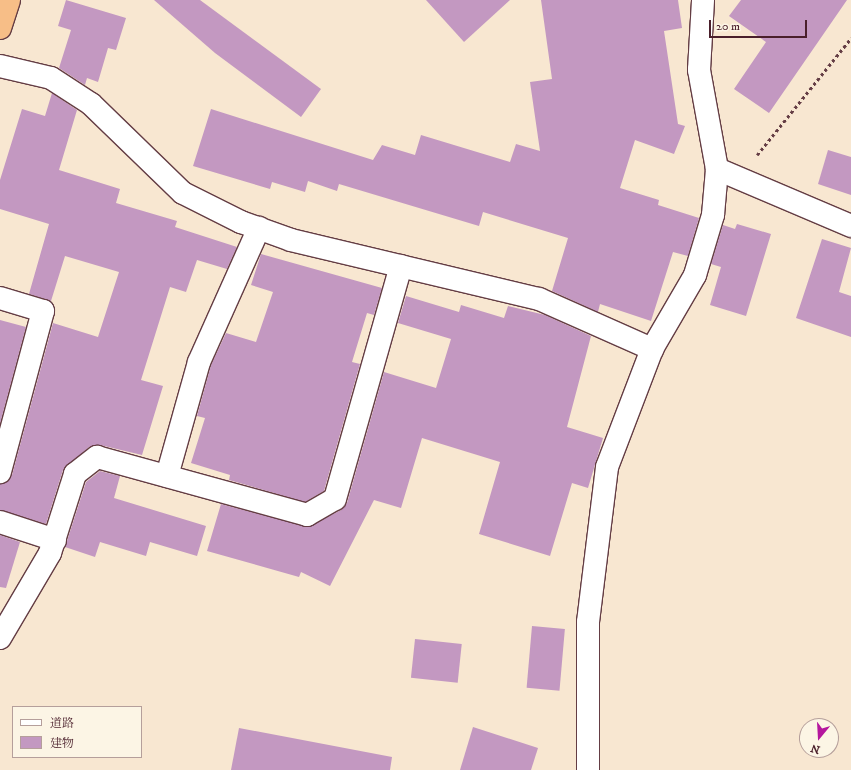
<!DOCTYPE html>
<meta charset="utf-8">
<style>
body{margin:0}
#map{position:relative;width:851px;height:770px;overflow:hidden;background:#f8e7d1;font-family:"IM FELL DW Pica","Noto Serif JP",serif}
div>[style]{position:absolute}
.building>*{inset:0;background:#c398c1;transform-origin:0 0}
.path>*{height:2.5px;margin-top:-1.25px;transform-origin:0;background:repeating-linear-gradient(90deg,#643d44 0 3px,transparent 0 6px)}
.roads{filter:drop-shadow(1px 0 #643d44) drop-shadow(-1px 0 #643d44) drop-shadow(0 1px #643d44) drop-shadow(0 -1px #643d44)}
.minor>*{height:22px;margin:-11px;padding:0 11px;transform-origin:11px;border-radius:11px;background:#fff}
.highway>*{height:22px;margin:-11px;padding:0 11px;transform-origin:11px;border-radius:11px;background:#f7be87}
span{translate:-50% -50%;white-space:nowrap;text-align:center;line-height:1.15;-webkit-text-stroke:3.5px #fcf5e5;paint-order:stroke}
.legend{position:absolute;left:12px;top:706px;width:130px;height:52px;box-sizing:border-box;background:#fcf5e5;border:1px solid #b59f9b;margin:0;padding:5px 7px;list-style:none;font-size:12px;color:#4a1f2b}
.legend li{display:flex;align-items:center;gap:8px;height:20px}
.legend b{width:20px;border:1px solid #b59f9b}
.north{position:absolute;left:799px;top:718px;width:40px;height:40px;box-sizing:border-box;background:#fcf5e5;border:1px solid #b59f9b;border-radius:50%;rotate:198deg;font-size:11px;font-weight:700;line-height:16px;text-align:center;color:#4a1f2b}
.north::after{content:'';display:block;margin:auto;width:14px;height:18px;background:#b5179e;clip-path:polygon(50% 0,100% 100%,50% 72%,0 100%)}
.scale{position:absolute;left:709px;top:20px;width:98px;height:18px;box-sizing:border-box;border:2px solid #4a1f2b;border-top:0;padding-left:5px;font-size:12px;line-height:14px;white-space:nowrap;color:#4a1f2b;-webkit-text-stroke:3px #fcf5e5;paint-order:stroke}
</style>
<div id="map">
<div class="building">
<i style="clip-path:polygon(66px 0,126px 18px,116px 50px,108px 48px,98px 82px,87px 78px,85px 85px,59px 68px,71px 30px,58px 26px)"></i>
<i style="clip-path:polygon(154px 0,200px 0,321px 89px,301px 117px,215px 53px)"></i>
<i style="clip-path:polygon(426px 0,510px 0,464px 42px)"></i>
<i style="clip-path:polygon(541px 0,678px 0,682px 28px,664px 31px,678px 124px,685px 126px,674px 154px,635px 140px,620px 188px,659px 200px,658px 205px,699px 218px,688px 256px,673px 252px,651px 321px,600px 304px,598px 312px,552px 291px,568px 238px,483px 212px,479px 226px,339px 184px,337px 191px,308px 181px,305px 192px,272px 182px,270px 189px,193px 166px,211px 109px,373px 160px,382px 145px,415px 155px,421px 135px,510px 162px,516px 144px,540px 151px,530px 82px,552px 79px)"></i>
<i style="clip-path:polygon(741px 0,847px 0,769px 113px,734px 89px,766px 42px,729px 16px)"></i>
<i style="clip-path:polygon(52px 93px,77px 110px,59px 170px,120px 189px,116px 203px,177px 221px,175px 227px,237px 247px,227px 269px,197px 260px,186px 292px,170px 287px,141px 380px,163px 386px,142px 455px,100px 445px,89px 447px,63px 470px,46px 524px,0 510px,0 484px,12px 475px,53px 323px,98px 337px,119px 272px,65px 256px,51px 301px,29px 294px,49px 224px,0 209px,0 180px,22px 109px,45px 116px)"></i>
<i style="clip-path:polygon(828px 150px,851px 157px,851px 195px,818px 184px)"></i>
<i style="clip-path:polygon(737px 224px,771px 234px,746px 316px,710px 305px,721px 267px,711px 264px,723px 225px,735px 229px)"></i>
<i style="clip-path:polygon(822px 239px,851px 248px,839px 292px,851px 296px,851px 337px,796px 318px)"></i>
<i style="clip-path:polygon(261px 254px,382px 288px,374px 315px,367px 313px,352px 362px,360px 364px,324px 491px,305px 502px,229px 480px,230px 475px,191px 463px,205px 418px,197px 416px,211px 365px,226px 333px,256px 342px,273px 292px,251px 285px)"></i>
<i style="clip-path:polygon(406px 296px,459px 312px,461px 305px,504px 318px,508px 306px,545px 315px,591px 336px,567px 427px,603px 438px,588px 488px,572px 483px,550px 556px,479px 534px,500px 462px,422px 438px,401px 508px,374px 500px,330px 586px,301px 572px,299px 577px,207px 551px,221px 504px,308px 527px,341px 510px,347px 503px,384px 372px,436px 388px,451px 339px,398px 323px)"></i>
<i style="clip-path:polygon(0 320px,26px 327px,0 424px)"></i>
<i style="clip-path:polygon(100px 471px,120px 476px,114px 498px,206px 526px,197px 556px,150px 542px,146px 556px,100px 542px,95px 557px,65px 547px,86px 482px)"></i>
<i style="clip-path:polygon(0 535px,20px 542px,6px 588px,0 587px)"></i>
<i style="left:532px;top:626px;width:33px;height:62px;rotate:5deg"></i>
<i style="left:415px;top:639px;width:47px;height:39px;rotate:6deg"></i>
<i style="clip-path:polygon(473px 727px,538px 748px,531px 770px,460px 770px)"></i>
<i style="clip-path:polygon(239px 728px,392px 757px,390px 770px,231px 770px)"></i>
</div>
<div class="path">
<i style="left:757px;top:155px;width:150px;rotate:-51.2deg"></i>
</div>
<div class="roads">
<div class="minor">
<i style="left:0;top:66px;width:52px;rotate:13.2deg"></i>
<i style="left:51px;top:78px;width:48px;rotate:33deg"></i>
<i style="left:91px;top:104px;width:128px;rotate:44.1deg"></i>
<i style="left:183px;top:193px;width:65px;rotate:26.6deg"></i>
<i style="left:241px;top:222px;width:53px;rotate:19.8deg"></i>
<i style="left:291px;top:240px;width:255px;rotate:13.4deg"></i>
<i style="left:539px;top:299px;width:124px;rotate:23.9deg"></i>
<i style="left:717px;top:169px;width:146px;rotate:23deg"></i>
<i style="left:0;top:298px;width:45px;rotate:16.8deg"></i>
<i style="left:43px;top:311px;width:167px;rotate:105deg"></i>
<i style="left:167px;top:476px;width:118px;rotate:-74.3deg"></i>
<i style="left:199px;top:362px;width:147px;rotate:-65.9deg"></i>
<i style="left:0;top:522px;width:58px;rotate:18.1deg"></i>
<i style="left:0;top:638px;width:99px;rotate:-59.5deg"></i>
<i style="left:50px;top:553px;width:83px;rotate:-72.4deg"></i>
<i style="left:75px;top:474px;width:28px;rotate:-38deg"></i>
<i style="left:97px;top:457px;width:218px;rotate:15.4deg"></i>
<i style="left:307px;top:515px;width:32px;rotate:-30deg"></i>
<i style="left:335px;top:499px;width:242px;rotate:-74.2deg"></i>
<i style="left:588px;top:770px;width:148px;rotate:-90deg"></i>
<i style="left:588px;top:622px;width:156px;rotate:-83deg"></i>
<i style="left:607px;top:467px;width:126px;rotate:-69.1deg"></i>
<i style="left:652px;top:349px;width:86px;rotate:-59.8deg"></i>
<i style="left:695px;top:275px;width:63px;rotate:-73.3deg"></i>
<i style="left:713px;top:215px;width:46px;rotate:-85deg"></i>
<i style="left:717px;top:169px;width:101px;rotate:-100.3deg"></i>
<i style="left:699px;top:70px;width:70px;rotate:-86.7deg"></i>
</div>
<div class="highway">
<i style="left:0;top:28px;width:29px;rotate:-72deg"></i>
</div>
</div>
<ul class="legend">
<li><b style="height:5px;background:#fff"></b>道路</li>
<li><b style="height:11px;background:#c398c1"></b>建物</li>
</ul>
<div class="north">N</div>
<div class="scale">20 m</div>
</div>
